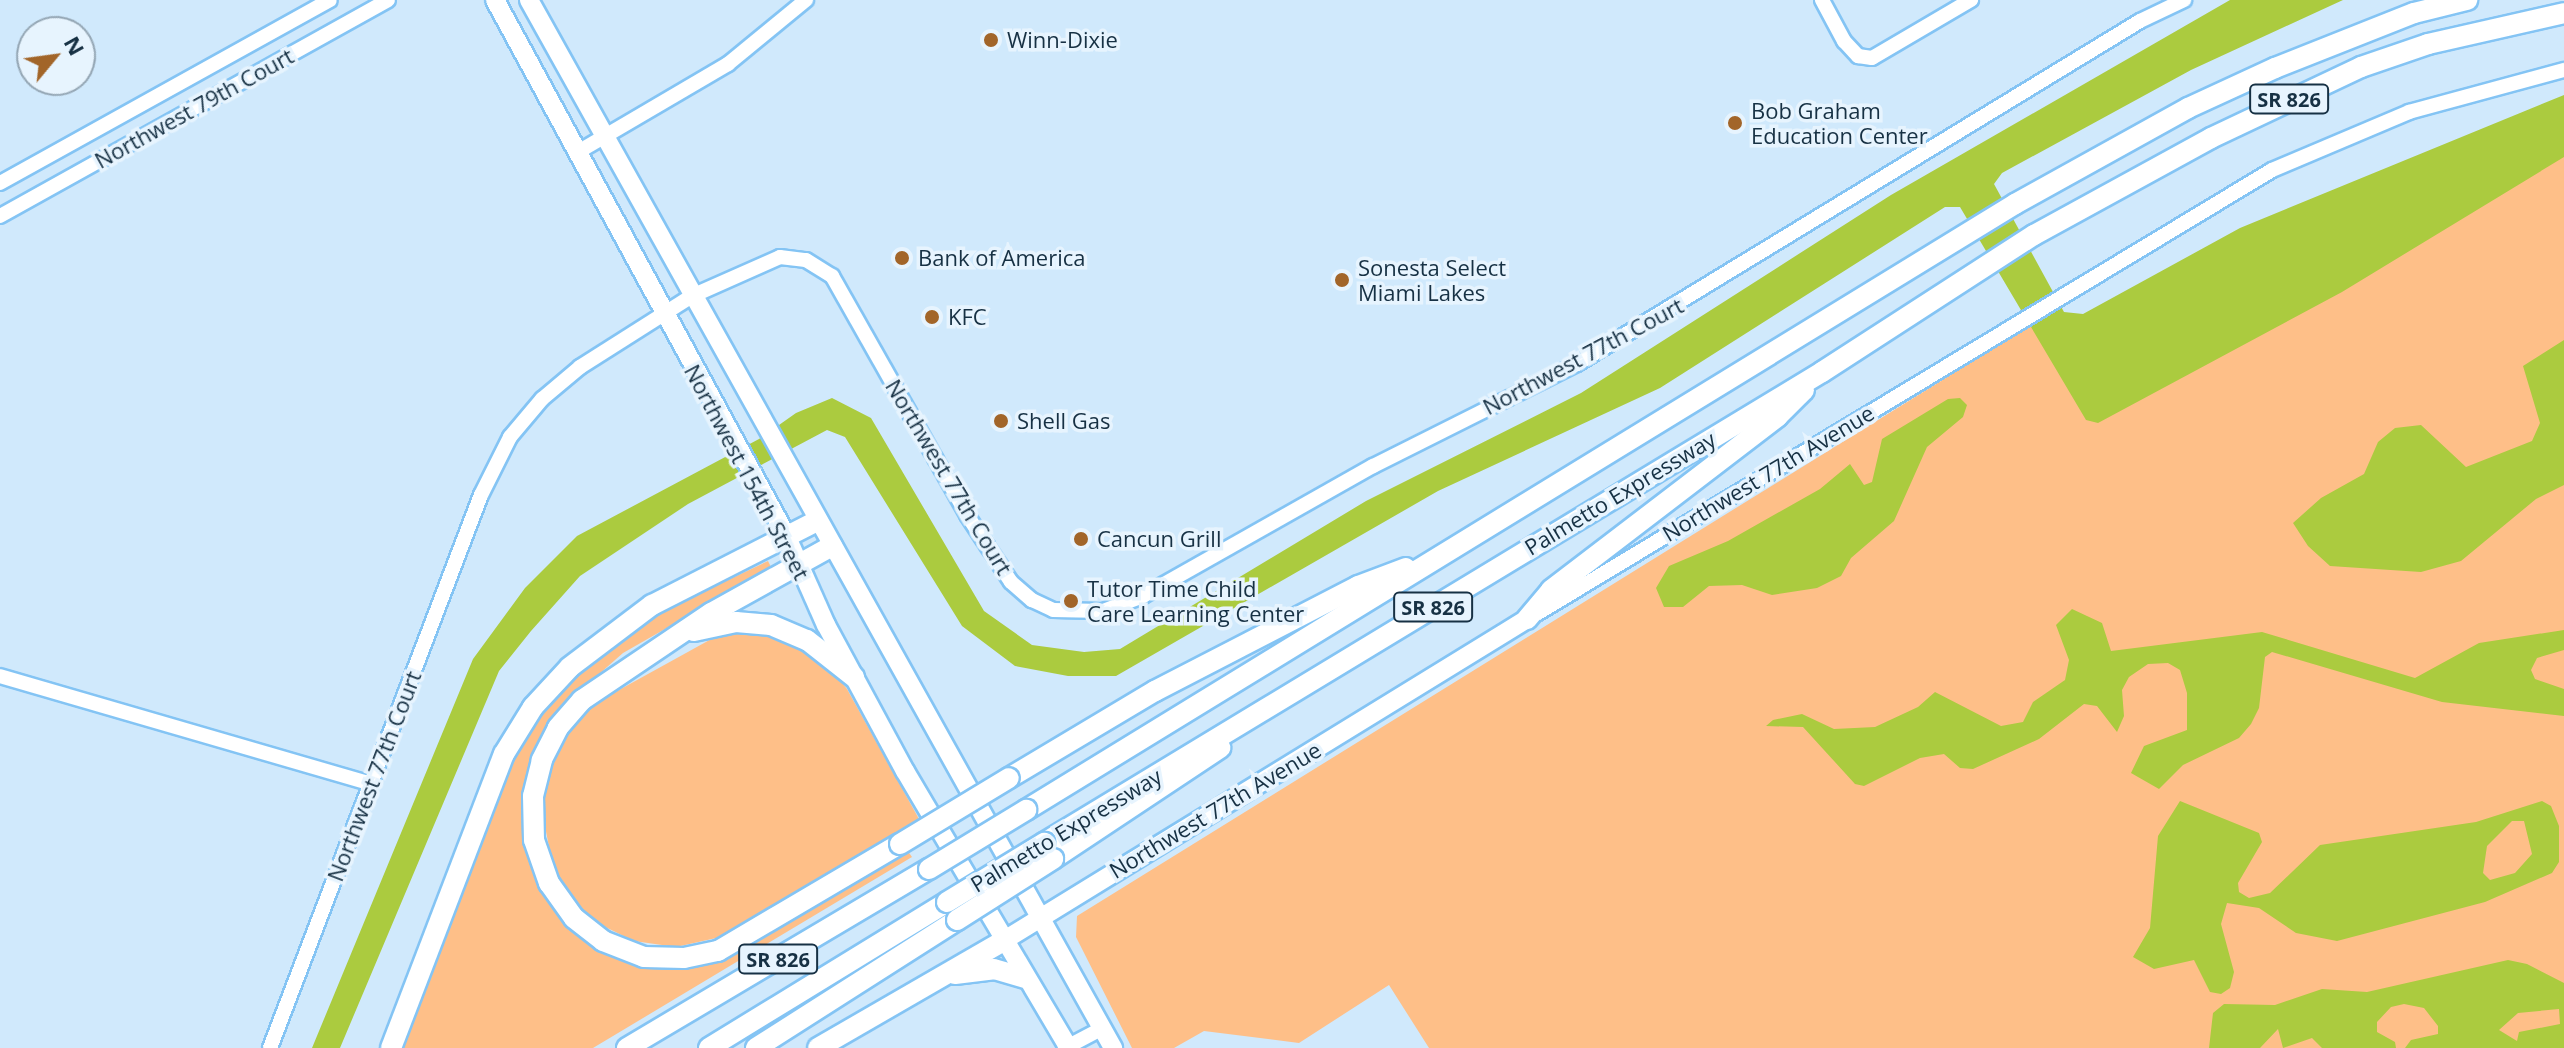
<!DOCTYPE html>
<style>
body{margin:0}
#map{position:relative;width:2564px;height:1048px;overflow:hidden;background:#d0e9fc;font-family:"Open Sans",sans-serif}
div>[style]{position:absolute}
.green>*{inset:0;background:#febf88}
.water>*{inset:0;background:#abcb3f}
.roads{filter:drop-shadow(2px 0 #84c4f4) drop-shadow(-2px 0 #84c4f4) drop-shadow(0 2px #84c4f4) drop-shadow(0 -2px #84c4f4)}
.minor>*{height:14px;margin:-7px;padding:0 7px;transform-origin:7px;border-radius:7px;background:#fff}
.major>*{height:18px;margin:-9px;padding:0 9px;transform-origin:9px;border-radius:9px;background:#fff}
.highway>*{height:20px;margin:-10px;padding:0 10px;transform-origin:10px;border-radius:10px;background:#fff}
.bridges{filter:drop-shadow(2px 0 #84c4f4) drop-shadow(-2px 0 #84c4f4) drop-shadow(0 2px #84c4f4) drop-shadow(0 -2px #84c4f4)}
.highway-bridge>*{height:20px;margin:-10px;padding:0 10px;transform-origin:10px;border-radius:10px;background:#fff}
.dots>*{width:22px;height:22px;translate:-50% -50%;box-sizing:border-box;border:4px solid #e7f4fe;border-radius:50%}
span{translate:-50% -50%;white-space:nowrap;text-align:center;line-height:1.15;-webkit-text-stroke:7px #e7f4fe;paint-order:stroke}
.shield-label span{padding:2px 6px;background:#e7f4fe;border:2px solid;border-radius:6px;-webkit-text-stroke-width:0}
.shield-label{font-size:20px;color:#173144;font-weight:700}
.poi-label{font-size:22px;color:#173144}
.left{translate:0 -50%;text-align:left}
.street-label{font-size:22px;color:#173144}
.north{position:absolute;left:16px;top:16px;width:80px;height:80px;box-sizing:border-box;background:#e7f4fe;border:2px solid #94a6b4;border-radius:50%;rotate:61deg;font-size:22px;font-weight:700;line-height:32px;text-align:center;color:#173144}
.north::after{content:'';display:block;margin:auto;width:28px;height:36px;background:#a26529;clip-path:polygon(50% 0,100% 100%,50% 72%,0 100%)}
</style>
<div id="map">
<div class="green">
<i style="clip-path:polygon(2564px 153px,2564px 1048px,1429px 1048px,1389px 985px,1299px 1043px,1204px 1031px,1174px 1048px,1132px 1048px,1076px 937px,1077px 916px,2033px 324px,2094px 419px)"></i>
<i style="clip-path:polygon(768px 561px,771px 567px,765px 572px,623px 653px,582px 689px,529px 776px,557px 909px,674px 965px,907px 850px,912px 857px,593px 1048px,403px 1048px,512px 763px,550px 701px,583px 666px,654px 615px)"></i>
<i style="clip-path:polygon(724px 632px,761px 632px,819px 655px,847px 689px,919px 819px,734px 934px,676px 947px,634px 941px,599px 924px,579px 907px,553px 867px,540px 801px,550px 762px,563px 736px,590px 706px)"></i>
</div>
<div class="water">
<i style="clip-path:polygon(2230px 0,2343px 0,2191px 70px,2002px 173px,1994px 184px,2064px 312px,2083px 314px,2240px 228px,2564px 95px,2564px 157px,2342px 292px,2098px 423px,2086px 420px,1960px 207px,1945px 207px,1660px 388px,1438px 491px,1116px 676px,1068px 676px,1015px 666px,962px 626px,845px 437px,827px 430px,688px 504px,580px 576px,531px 631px,499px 671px,340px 1048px,312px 1048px,473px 659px,525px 588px,577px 536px,759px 439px,796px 413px,832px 398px,871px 418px,984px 611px,1032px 645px,1084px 652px,1120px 649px,1366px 501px,1581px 393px,1891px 195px)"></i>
<i style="clip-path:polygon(2564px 340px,2564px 485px,2536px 499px,2461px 561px,2421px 572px,2330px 566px,2308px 546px,2293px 523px,2321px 498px,2364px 474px,2378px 442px,2395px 428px,2421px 425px,2466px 467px,2532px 441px,2540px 423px,2523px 366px)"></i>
<i style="clip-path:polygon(1960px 398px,1967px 405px,1963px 417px,1927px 447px,1894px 521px,1851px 558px,1841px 576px,1817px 588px,1772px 595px,1742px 585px,1709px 586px,1683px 607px,1664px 607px,1656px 588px,1669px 566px,1728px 541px,1820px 489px,1850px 464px,1864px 485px,1872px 482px,1882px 439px,1948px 399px)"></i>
<i style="clip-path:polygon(2072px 609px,2102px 623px,2111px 651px,2262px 632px,2415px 678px,2479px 643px,2564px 630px,2564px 650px,2537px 658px,2531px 670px,2535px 679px,2564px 689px,2564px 716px,2442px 702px,2272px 652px,2265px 657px,2259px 708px,2251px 724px,2239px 738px,2183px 765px,2159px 789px,2131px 773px,2144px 746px,2187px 730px,2187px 693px,2180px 670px,2168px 663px,2148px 664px,2129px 677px,2122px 690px,2124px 716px,2117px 732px,2097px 706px,2084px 704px,2039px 739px,1973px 769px,1960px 768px,1944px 754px,1920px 758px,1864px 786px,1855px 784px,1803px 727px,1766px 726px,1773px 720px,1802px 714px,1834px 729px,1875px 727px,1918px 707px,1935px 692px,2001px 726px,2023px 722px,2033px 702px,2065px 680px,2069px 660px,2056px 625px)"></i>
<i style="clip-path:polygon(evenodd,2180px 801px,2259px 833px,2262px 842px,2238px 883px,2239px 892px,2249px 898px,2270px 893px,2320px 845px,2476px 822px,2542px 801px,2551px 806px,2559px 826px,2559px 862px,2552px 873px,2485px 902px,2337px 941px,2296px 933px,2259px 908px,2227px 903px,2221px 924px,2234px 972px,2230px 988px,2221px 994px,2210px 992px,2194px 960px,2154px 969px,2133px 957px,2150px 928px,2158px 836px,2180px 801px,2512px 821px,2524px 821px,2532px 854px,2515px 873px,2490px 880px,2483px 873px,2487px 846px,2512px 821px)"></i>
<i style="clip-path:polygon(evenodd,2508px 960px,2527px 964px,2564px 983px,2564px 1048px,2405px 1048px,2411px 1040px,2438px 1034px,2438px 1026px,2424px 1008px,2404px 1004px,2391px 1007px,2377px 1022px,2377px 1032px,2395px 1042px,2396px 1048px,2322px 1048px,2312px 1038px,2283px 1048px,2278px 1029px,2260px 1048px,2209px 1048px,2213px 1013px,2224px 1004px,2275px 1005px,2322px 989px,2367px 992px,2508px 960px,2559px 1009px,2560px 1024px,2519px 1032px,2517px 1041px,2499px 1030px,2518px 1013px,2559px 1009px)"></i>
</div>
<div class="roads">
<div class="minor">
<i style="left:1822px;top:0;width:47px;rotate:61.8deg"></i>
<i style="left:1844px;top:41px;width:21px;rotate:47deg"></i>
<i style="left:1858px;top:56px;width:14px;rotate:8deg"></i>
<i style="left:1872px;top:58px;width:115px;rotate:-30.4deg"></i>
<i style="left:578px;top:152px;width:174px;rotate:-30.4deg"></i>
<i style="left:728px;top:64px;width:101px;rotate:-39.4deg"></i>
<i style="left:0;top:183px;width:377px;rotate:-29deg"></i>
<i style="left:0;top:216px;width:444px;rotate:-29.1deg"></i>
<i style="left:1538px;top:613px;width:857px;rotate:-31.11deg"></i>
<i style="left:2272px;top:170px;width:149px;rotate:-22.9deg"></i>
<i style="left:2409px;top:112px;width:161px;rotate:-15.2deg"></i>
<i style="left:0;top:676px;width:386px;rotate:16.2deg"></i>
<i style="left:270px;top:1048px;width:592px;rotate:-69.12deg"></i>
<i style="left:481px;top:495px;width:65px;rotate:-63.4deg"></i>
<i style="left:510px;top:437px;width:50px;rotate:-49.9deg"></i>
<i style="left:542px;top:399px;width:50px;rotate:-40.1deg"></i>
<i style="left:580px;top:367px;width:133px;rotate:-32.4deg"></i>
<i style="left:692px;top:296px;width:96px;rotate:-23.9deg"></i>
<i style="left:780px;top:257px;width:26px;rotate:7deg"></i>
<i style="left:806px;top:260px;width:31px;rotate:32deg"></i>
<i style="left:832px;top:276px;width:274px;rotate:60.5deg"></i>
<i style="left:967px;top:515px;width:80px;rotate:56.7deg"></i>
<i style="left:1011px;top:582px;width:28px;rotate:41deg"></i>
<i style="left:1032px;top:600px;width:23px;rotate:25deg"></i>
<i style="left:1053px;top:610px;width:50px;rotate:1.1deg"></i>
<i style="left:1103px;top:611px;width:43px;rotate:-20.6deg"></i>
<i style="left:1143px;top:596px;width:264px;rotate:-29.5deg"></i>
<i style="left:1373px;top:466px;width:228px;rotate:-26.6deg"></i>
<i style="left:1577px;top:364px;width:659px;rotate:-31.35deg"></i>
<i style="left:2140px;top:21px;width:49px;rotate:-25.5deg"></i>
<i style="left:1065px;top:1048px;width:43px;rotate:-27.8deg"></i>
</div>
<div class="major">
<i style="left:495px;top:0;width:611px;rotate:61.46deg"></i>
<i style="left:787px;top:537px;width:96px;rotate:66.1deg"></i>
<i style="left:826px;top:625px;width:166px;rotate:61.6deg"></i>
<i style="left:905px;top:771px;width:322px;rotate:59.4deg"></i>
<i style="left:529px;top:0;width:1200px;rotate:60.87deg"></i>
<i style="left:1003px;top:941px;width:615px;rotate:-31.57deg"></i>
</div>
<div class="highway">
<i style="left:832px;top:546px;width:138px;rotate:151deg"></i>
<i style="left:711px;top:613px;width:156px;rotate:146deg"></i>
<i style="left:582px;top:700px;width:37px;rotate:131deg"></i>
<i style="left:558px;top:728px;width:36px;rotate:117deg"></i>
<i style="left:542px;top:760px;width:37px;rotate:104deg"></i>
<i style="left:533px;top:796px;width:44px;rotate:88.7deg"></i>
<i style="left:534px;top:840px;width:46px;rotate:70.8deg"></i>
<i style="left:549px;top:883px;width:43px;rotate:54.5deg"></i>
<i style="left:574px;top:918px;width:37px;rotate:38deg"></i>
<i style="left:603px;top:941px;width:44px;rotate:21.3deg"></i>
<i style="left:644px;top:957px;width:40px;rotate:1.4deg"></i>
<i style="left:684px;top:958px;width:35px;rotate:-12deg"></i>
<i style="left:718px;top:951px;width:211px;rotate:-30.5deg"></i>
<i style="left:1527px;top:619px;width:38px;rotate:-50deg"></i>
<i style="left:1551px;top:590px;width:285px;rotate:-37.4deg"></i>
<i style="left:1777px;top:417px;width:38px;rotate:-45deg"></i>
<i style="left:694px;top:631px;width:43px;rotate:-12.1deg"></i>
<i style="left:736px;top:622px;width:35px;rotate:5deg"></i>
<i style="left:771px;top:625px;width:39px;rotate:23deg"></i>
<i style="left:807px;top:640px;width:60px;rotate:38.2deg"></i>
<i style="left:1009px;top:778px;width:170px;rotate:-30.8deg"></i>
<i style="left:1155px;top:691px;width:229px;rotate:-27.3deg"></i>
<i style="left:1358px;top:586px;width:51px;rotate:-20.6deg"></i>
<i style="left:1026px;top:810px;width:1160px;rotate:-31.5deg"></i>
<i style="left:2015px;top:204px;width:198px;rotate:-29deg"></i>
<i style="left:2188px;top:108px;width:96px;rotate:-24.7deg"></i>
<i style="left:2275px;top:68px;width:149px;rotate:-21.6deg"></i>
<i style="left:2414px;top:13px;width:55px;rotate:-13.8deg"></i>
<i style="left:1044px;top:843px;width:909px;rotate:-31.19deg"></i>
<i style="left:1822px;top:372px;width:252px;rotate:-32.9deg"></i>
<i style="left:2034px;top:235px;width:202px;rotate:-28.7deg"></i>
<i style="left:2211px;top:138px;width:166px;rotate:-25.3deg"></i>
<i style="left:2361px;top:67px;width:71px;rotate:-18.9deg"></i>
<i style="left:2428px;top:44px;width:139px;rotate:-12.8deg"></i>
<i style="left:1053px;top:859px;width:201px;rotate:-33.6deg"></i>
<i style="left:955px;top:974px;width:39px;rotate:-7deg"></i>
<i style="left:994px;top:969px;width:32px;rotate:16deg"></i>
<i style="left:391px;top:1048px;width:315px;rotate:-69deg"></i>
<i style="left:504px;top:754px;width:55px;rotate:-58.3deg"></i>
<i style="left:533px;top:707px;width:54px;rotate:-47.2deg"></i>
<i style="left:570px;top:667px;width:103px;rotate:-37.1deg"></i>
<i style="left:652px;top:605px;width:185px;rotate:-27deg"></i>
<i style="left:627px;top:1048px;width:351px;rotate:-30.7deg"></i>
<i style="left:709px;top:1048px;width:279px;rotate:-31.5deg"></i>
<i style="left:756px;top:1048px;width:238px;rotate:-32.5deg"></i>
<i style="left:818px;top:1048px;width:214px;rotate:-30deg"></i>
</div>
</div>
<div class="bridges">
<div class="highway-bridge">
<i style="left:900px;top:844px;width:127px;rotate:-31.2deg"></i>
<i style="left:929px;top:869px;width:114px;rotate:-31.3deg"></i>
<i style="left:947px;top:902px;width:114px;rotate:-31.3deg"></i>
<i style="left:957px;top:920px;width:114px;rotate:-32.4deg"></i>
</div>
</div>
<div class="dots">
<i style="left:991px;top:40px;background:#a26529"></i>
<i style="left:1735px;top:123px;background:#a26529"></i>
<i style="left:902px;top:258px;background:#a26529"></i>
<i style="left:1342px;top:280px;background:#a26529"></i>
<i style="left:932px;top:317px;background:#a26529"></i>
<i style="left:1001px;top:421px;background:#a26529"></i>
<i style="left:1081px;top:539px;background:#a26529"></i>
<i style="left:1071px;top:601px;background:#a26529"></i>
</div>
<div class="shield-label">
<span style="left:2289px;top:99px">SR 826</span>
<span style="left:1433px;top:607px">SR 826</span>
<span style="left:778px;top:959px">SR 826</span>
</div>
<div class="poi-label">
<span class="left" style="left:1007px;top:40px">Winn-Dixie</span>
<span class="left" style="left:1751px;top:123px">Bob Graham<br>Education Center</span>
<span class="left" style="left:918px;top:258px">Bank of America</span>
<span class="left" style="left:1358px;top:280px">Sonesta Select<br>Miami Lakes</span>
<span class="left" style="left:948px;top:317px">KFC</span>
<span class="left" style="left:1017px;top:421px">Shell Gas</span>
<span class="left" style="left:1097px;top:539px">Cancun Grill</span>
<span class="left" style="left:1087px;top:601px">Tutor Time Child<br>Care Learning Center</span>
</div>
<div class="street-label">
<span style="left:194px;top:108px;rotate:-29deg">Northwest 79th Court</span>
<span style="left:1583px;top:356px;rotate:-28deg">Northwest 77th Court</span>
<span style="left:747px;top:472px;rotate:62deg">Northwest 154th Street</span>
<span style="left:1768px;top:473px;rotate:-31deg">Northwest 77th Avenue</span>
<span style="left:949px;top:477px;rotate:59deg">Northwest 77th Court</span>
<span style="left:1620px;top:493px;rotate:-31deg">Palmetto Expressway</span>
<span style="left:374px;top:776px;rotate:-69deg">Northwest 77th Court</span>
<span style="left:1215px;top:810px;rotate:-31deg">Northwest 77th Avenue</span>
<span style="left:1066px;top:830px;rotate:-31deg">Palmetto Expressway</span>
</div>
<div class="north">N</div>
</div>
